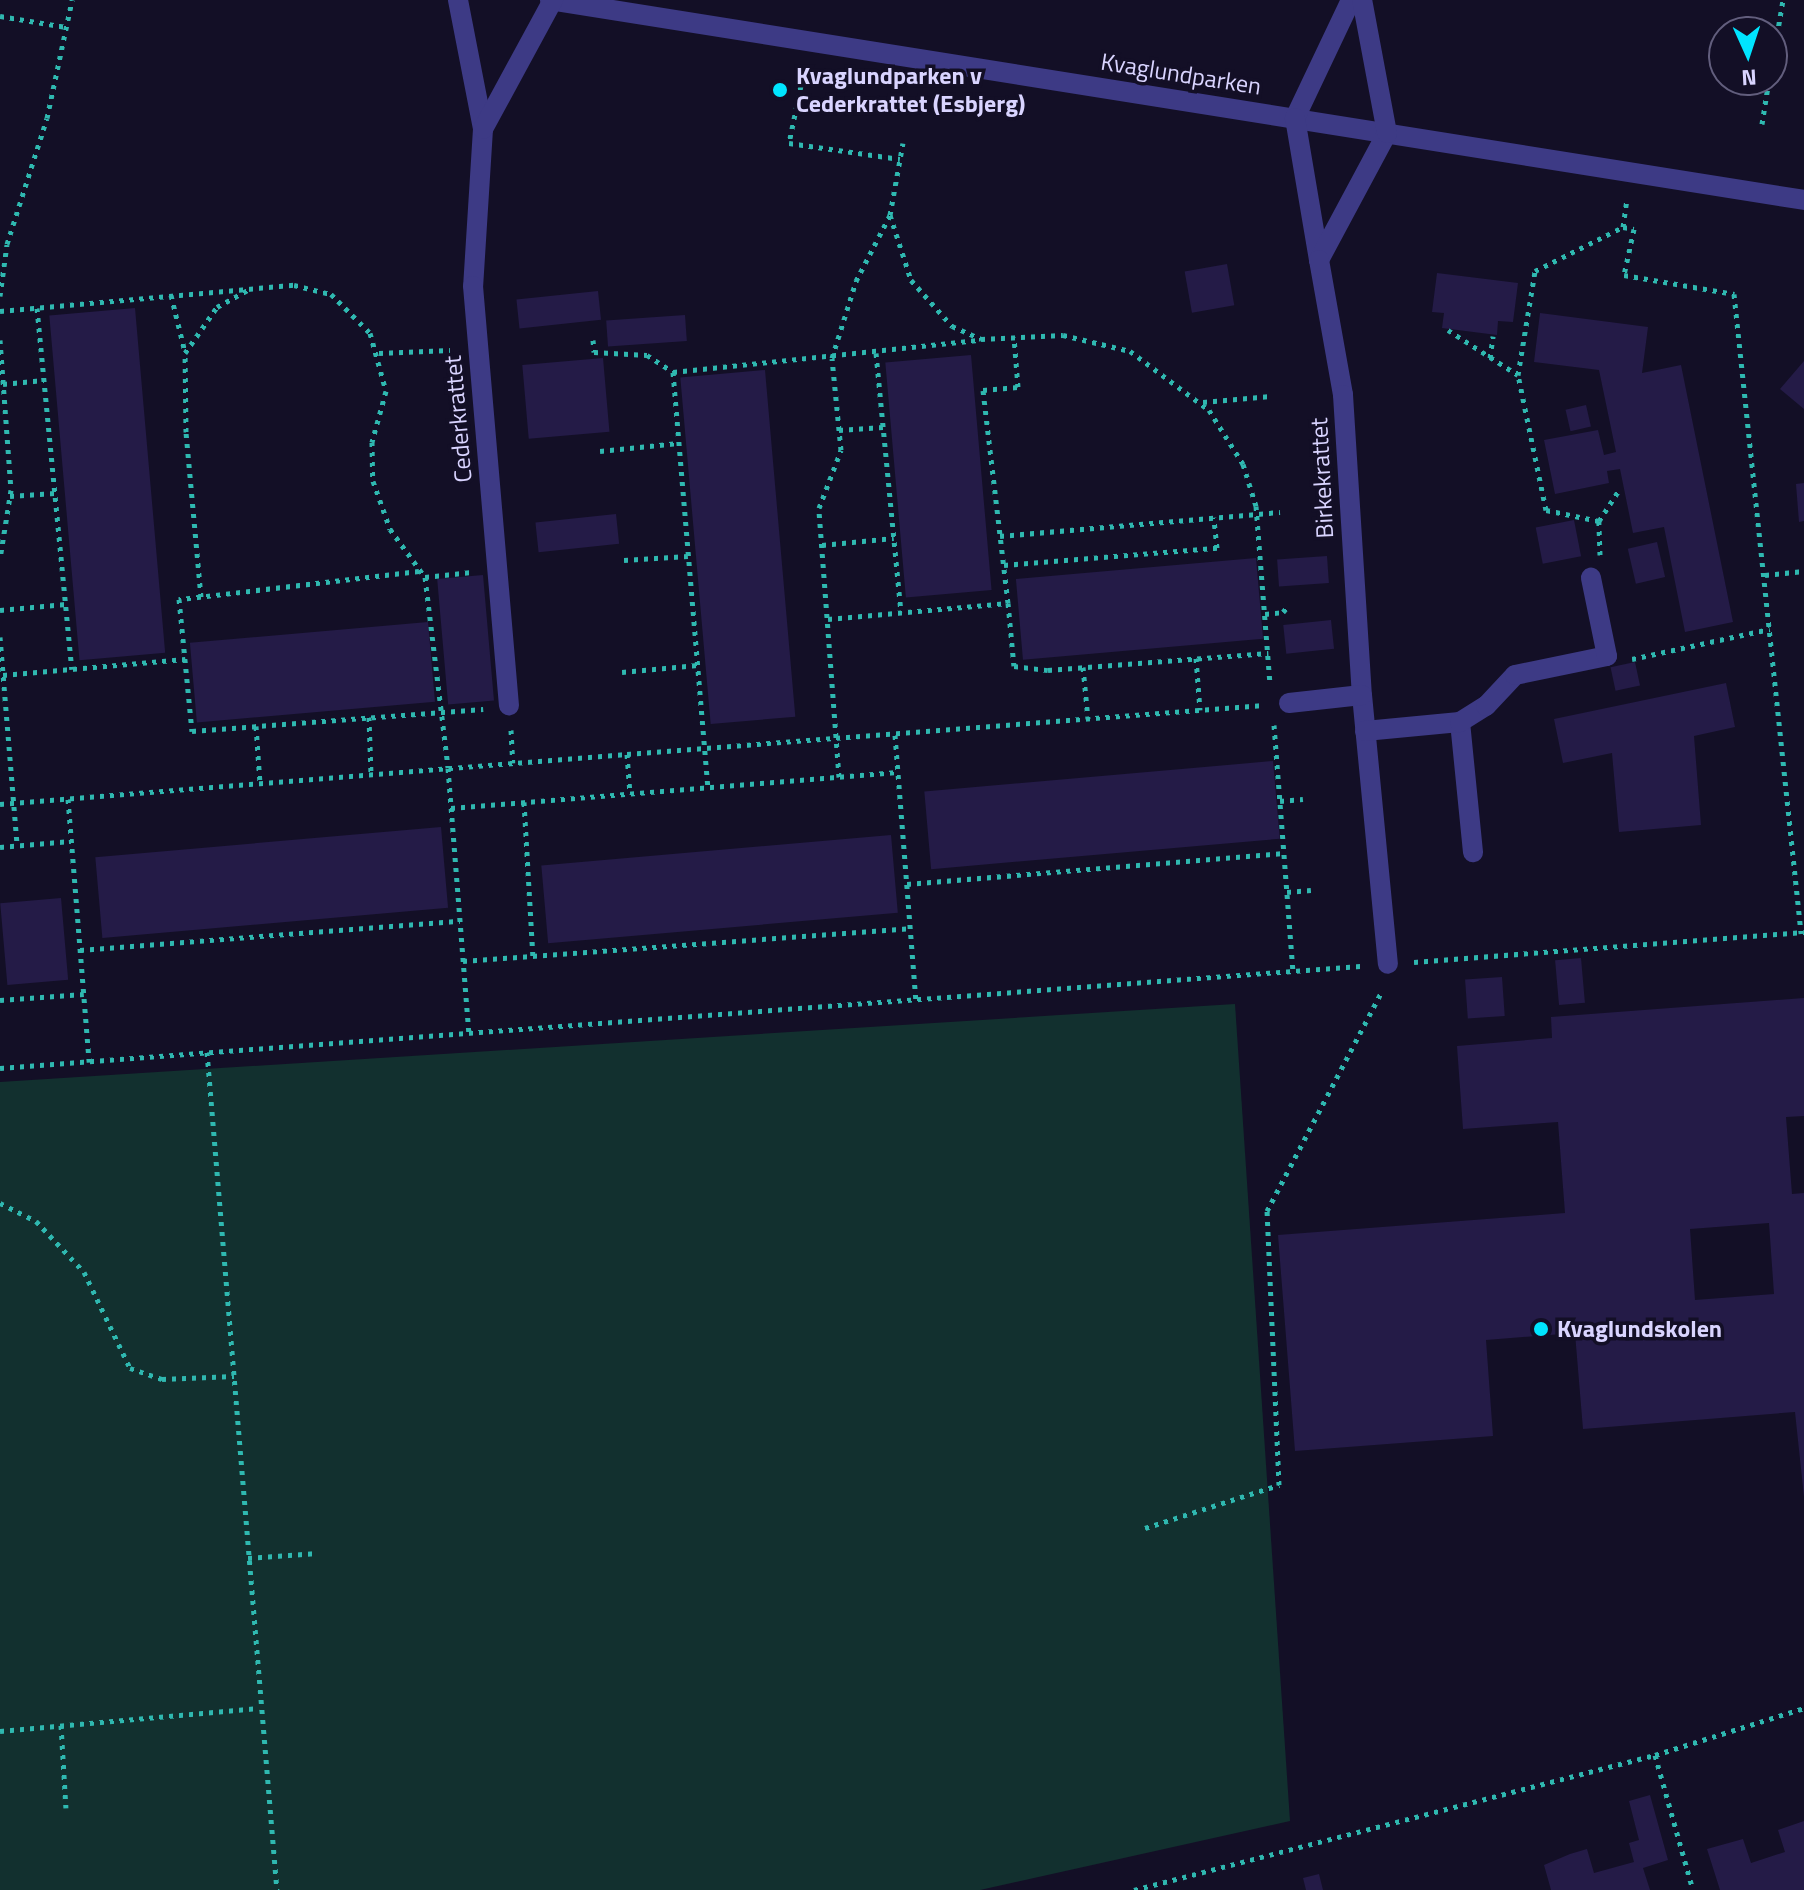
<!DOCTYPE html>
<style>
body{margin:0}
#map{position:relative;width:1804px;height:1890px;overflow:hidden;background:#130f26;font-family:"Titillium Web",sans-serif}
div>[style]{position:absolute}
.green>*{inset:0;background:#12302f}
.building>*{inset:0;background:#241b47;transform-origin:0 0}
.path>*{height:5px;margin-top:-2.5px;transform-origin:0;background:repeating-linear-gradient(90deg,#2fb8b0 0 4px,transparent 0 10px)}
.minor>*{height:20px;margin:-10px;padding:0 10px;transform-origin:10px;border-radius:10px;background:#3d3a85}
.dots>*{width:22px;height:22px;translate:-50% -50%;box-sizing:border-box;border:4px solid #130f26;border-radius:50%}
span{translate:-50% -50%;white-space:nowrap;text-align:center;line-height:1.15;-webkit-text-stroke:7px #130f26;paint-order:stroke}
.street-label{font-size:24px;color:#d9d4ff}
.poi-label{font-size:24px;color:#d9d4ff;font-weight:700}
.left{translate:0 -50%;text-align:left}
.north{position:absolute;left:1708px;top:16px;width:80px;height:80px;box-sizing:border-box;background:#130f26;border:2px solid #625e7d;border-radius:50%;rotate:177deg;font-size:22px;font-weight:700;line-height:32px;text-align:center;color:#d9d4ff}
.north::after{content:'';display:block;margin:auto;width:28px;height:36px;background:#00e5ff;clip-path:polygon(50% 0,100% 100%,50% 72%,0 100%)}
</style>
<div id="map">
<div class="green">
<i style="clip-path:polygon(1235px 1004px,1290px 1821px,980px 1890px,0 1890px,0 1082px)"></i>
</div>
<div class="building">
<i style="left:1227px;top:264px;width:42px;height:43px;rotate:80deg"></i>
<i style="clip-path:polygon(1437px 273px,1518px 283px,1513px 322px,1498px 321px,1497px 335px,1442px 328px,1444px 313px,1432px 312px)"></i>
<i style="left:598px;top:291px;width:29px;height:82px;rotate:84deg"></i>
<i style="left:135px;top:308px;width:346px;height:86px;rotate:85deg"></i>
<i style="clip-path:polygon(1540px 313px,1648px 327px,1642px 373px,1681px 365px,1733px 622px,1685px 632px,1664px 527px,1633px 533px,1620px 469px,1607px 471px,1609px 483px,1555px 494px,1544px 440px,1598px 430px,1604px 455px,1616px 452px,1599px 370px,1534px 362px)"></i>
<i style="left:685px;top:315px;width:26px;height:79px;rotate:86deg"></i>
<i style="left:971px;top:355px;width:236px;height:86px;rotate:85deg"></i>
<i style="left:603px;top:358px;width:74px;height:81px;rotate:85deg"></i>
<i style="clip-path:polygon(1804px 361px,1804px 409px,1780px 389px)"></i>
<i style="left:765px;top:370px;width:348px;height:85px;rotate:85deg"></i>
<i style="left:1586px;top:405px;width:22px;height:21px;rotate:77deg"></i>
<i style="clip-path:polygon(1804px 483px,1804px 521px,1799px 522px,1796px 484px)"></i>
<i style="left:616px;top:514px;width:30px;height:81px;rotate:84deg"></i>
<i style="left:1574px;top:520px;width:37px;height:39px;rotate:79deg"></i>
<i style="left:1657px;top:542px;width:36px;height:30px;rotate:77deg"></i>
<i style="left:1327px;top:556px;width:27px;height:50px;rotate:86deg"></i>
<i style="left:1256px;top:558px;width:81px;height:241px;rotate:85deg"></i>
<i style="left:483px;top:575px;width:126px;height:46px;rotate:85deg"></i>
<i style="left:1331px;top:620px;width:29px;height:48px;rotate:84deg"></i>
<i style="left:428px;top:622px;width:80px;height:239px;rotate:85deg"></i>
<i style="left:1635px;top:662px;width:24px;height:25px;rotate:78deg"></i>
<i style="clip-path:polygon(1726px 683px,1735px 727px,1694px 736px,1701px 825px,1619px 832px,1612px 753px,1563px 763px,1554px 719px)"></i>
<i style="left:1273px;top:761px;width:78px;height:350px;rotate:85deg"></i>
<i style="left:441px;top:827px;width:81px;height:347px;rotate:85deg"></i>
<i style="left:891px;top:835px;width:78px;height:351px;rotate:85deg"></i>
<i style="left:61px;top:898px;width:82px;height:61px;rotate:85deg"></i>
<i style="left:1581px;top:958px;width:45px;height:26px;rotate:85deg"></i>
<i style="left:1502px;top:977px;width:39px;height:37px;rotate:86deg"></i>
<i style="clip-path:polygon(evenodd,1804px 998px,1804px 1116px,1786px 1117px,1792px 1194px,1804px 1193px,1804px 1497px,1795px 1412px,1583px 1429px,1575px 1333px,1486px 1340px,1493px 1436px,1295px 1451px,1278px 1235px,1565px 1213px,1558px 1122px,1463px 1129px,1457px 1046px,1552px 1038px,1551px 1017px,1804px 998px,1769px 1223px,1774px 1294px,1695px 1300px,1690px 1229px,1769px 1223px)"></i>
<i style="clip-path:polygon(1650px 1795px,1668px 1860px,1643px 1868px,1650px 1890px,1551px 1890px,1544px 1865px,1570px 1854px,1587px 1849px,1594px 1873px,1634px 1862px,1629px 1843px,1639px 1840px,1629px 1801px)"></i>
<i style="clip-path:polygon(1804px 1821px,1804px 1890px,1720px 1890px,1707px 1849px,1743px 1839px,1751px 1863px,1785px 1852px,1778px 1830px)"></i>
<i style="clip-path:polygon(1319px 1874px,1323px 1890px,1306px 1890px,1303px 1878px)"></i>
</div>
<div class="path">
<i style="left:0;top:16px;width:67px;rotate:9.5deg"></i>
<i style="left:1772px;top:65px;width:66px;rotate:-80.4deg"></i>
<i style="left:805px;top:66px;width:79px;rotate:101.7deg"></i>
<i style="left:789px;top:143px;width:112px;rotate:8.2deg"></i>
<i style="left:1762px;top:124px;width:45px;rotate:-81deg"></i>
<i style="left:890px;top:215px;width:68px;rotate:72.1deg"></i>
<i style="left:911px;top:280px;width:62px;rotate:48.3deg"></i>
<i style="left:952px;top:326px;width:32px;rotate:24deg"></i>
<i style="left:981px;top:339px;width:82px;rotate:-2.8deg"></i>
<i style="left:1063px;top:335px;width:69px;rotate:13.4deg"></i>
<i style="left:1130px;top:351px;width:99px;rotate:36.8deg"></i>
<i style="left:1209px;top:410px;width:64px;rotate:57.8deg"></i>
<i style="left:1243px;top:464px;width:44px;rotate:72.8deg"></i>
<i style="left:1256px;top:506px;width:178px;rotate:85.5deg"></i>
<i style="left:1623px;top:227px;width:11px;rotate:10deg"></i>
<i style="left:1634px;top:229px;width:47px;rotate:102.3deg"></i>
<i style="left:1624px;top:275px;width:112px;rotate:9.8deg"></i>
<i style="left:1734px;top:294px;width:643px;rotate:84.01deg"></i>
<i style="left:171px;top:295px;width:59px;rotate:76.2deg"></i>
<i style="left:0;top:296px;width:52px;rotate:-82.3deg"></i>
<i style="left:7px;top:244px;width:132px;rotate:-72.4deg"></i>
<i style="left:47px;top:118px;width:121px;rotate:-78deg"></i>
<i style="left:37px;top:308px;width:363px;rotate:84.5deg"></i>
<i style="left:0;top:311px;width:295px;rotate:-5.1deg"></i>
<i style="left:294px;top:285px;width:38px;rotate:14deg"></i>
<i style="left:331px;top:294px;width:55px;rotate:45deg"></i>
<i style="left:370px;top:333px;width:60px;rotate:74.6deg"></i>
<i style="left:386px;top:391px;width:53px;rotate:105.4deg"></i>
<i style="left:372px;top:442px;width:39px;rotate:89deg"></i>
<i style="left:373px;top:481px;width:51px;rotate:70.5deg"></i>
<i style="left:390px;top:529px;width:59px;rotate:53.9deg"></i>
<i style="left:425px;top:577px;width:192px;rotate:83.1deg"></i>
<i style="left:448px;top:768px;width:266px;rotate:85.5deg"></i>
<i style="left:1448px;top:330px;width:83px;rotate:32.7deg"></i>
<i style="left:0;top:340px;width:150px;rotate:85.8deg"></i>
<i style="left:11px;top:490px;width:70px;rotate:99.1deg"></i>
<i style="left:593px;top:340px;width:12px;rotate:85deg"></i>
<i style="left:594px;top:352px;width:53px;rotate:3.2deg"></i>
<i style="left:647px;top:355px;width:31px;rotate:33deg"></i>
<i style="left:673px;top:372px;width:309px;rotate:-6deg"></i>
<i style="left:379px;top:353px;width:71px;rotate:-2.4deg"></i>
<i style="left:876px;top:353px;width:260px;rotate:84.5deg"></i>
<i style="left:1490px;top:358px;width:22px;rotate:-82deg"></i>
<i style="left:673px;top:372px;width:417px;rotate:85.2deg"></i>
<i style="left:3px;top:384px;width:41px;rotate:-5.6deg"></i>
<i style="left:1203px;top:402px;width:68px;rotate:-5deg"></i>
<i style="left:839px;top:430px;width:44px;rotate:-3.9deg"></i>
<i style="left:600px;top:451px;width:79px;rotate:-5.8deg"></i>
<i style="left:10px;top:496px;width:45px;rotate:-3.8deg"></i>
<i style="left:1599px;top:521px;width:54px;rotate:-168.3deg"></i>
<i style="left:1546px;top:510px;width:138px;rotate:-101.7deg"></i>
<i style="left:1518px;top:375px;width:105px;rotate:-80.7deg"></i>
<i style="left:1535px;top:271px;width:98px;rotate:-26.6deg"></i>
<i style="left:1623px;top:227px;width:28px;rotate:-82deg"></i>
<i style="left:1000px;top:536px;width:281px;rotate:-4.9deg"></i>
<i style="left:822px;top:545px;width:72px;rotate:-5.6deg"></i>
<i style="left:1600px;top:555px;width:34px;rotate:-92deg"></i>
<i style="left:1599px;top:521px;width:37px;rotate:-57deg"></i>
<i style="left:624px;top:560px;width:64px;rotate:-3.6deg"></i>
<i style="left:1004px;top:565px;width:214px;rotate:-4.6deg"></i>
<i style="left:1217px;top:548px;width:31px;rotate:-96deg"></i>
<i style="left:419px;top:571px;width:242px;rotate:173.3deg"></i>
<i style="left:179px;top:599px;width:133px;rotate:84.4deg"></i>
<i style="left:192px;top:731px;width:292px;rotate:-4.3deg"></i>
<i style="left:1765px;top:575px;width:39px;rotate:-6deg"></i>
<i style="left:425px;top:577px;width:47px;rotate:-6.1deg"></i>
<i style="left:201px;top:597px;width:166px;rotate:-95.2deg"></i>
<i style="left:186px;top:432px;width:79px;rotate:-90.7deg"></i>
<i style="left:185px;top:353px;width:56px;rotate:-55.2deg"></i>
<i style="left:217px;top:307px;width:38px;rotate:-29deg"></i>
<i style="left:1008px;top:603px;width:214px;rotate:-96.7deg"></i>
<i style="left:983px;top:390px;width:35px;rotate:-5deg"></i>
<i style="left:1018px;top:387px;width:50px;rotate:-94.6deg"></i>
<i style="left:0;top:610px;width:66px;rotate:-5.2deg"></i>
<i style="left:1265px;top:614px;width:18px;rotate:-6deg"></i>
<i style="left:1283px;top:612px;width:9px;rotate:-49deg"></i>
<i style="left:828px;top:619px;width:181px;rotate:-5.1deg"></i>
<i style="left:1008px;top:603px;width:63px;rotate:84.6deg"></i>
<i style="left:1014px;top:666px;width:34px;rotate:7deg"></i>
<i style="left:1048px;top:670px;width:221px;rotate:-4.4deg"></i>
<i style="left:0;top:637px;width:210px;rotate:85.3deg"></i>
<i style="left:1196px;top:658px;width:52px;rotate:85.6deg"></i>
<i style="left:1632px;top:659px;width:141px;rotate:-12.3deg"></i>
<i style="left:1083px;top:667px;width:52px;rotate:84.5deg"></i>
<i style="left:622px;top:672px;width:76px;rotate:-5.3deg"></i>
<i style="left:3px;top:675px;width:183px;rotate:-5deg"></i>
<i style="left:369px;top:717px;width:57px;rotate:88deg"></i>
<i style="left:1274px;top:725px;width:247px;rotate:85.6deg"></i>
<i style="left:256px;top:726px;width:57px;rotate:86deg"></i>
<i style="left:511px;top:730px;width:33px;rotate:87deg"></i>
<i style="left:895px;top:735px;width:265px;rotate:85.5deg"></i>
<i style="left:627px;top:754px;width:639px;rotate:-4.4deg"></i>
<i style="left:839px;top:777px;width:270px;rotate:-94.3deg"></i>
<i style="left:819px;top:508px;width:62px;rotate:-69.2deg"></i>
<i style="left:841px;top:450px;width:92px;rotate:-95.6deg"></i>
<i style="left:832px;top:358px;width:81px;rotate:-72.7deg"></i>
<i style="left:856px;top:281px;width:74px;rotate:-62.7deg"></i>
<i style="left:890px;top:215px;width:73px;rotate:-79.8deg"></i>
<i style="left:68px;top:799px;width:264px;rotate:85.4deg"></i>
<i style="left:1280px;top:801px;width:23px;rotate:-5deg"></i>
<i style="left:524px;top:802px;width:154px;rotate:86.7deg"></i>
<i style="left:0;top:804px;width:629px;rotate:-4.56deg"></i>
<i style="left:627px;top:754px;width:40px;rotate:85.7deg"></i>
<i style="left:451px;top:808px;width:448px;rotate:-4.6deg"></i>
<i style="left:0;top:847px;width:71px;rotate:-4.8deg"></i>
<i style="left:907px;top:884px;width:378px;rotate:-4.7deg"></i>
<i style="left:1287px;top:892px;width:24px;rotate:-5deg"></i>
<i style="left:80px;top:950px;width:381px;rotate:-4.4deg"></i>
<i style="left:463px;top:961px;width:448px;rotate:-4.2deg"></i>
<i style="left:1414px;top:962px;width:391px;rotate:-4.4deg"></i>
<i style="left:0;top:1000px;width:84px;rotate:-4.1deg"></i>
<i style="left:207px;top:1052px;width:841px;rotate:85.23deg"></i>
<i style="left:0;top:1068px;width:1364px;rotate:-4.29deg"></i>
<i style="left:0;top:1203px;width:40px;rotate:26.6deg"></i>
<i style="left:36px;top:1221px;width:70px;rotate:46.7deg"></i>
<i style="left:84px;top:1272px;width:106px;rotate:64.4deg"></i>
<i style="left:130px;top:1368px;width:34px;rotate:19deg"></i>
<i style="left:162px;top:1379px;width:72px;rotate:-2.4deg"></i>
<i style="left:1145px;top:1528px;width:141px;rotate:-17.8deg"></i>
<i style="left:1279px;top:1485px;width:274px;rotate:-92.5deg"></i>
<i style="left:1267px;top:1211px;width:248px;rotate:-62.4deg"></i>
<i style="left:248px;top:1558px;width:70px;rotate:-4.1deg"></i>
<i style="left:61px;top:1725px;width:83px;rotate:86.6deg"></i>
<i style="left:0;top:1731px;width:260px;rotate:-5.1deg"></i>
<i style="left:1655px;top:1755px;width:140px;rotate:74.3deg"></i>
<i style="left:1134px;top:1890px;width:538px;rotate:-14.53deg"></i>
<i style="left:1655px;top:1755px;width:156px;rotate:-17.5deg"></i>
</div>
<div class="minor">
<i style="left:458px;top:0;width:131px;rotate:79deg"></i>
<i style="left:483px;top:129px;width:157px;rotate:93.6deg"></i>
<i style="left:473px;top:286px;width:421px;rotate:85.1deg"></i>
<i style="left:550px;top:0;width:1270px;rotate:9.06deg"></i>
<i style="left:1351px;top:0;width:131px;rotate:115.4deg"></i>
<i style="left:1295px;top:118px;width:144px;rotate:80.4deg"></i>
<i style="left:1319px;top:260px;width:144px;rotate:-61.8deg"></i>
<i style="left:1387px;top:133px;width:135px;rotate:-100.6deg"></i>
<i style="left:483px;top:129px;width:147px;rotate:-61.5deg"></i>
<i style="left:1319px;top:260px;width:137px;rotate:79.9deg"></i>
<i style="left:1343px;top:395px;width:301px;rotate:86.4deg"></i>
<i style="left:1362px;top:695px;width:270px;rotate:84.5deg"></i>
<i style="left:1289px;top:703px;width:73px;rotate:-6.3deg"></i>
<i style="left:1460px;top:722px;width:131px;rotate:84.3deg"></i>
<i style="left:1365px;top:731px;width:95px;rotate:-5.4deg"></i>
<i style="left:1460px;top:722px;width:31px;rotate:-32deg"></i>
<i style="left:1486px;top:706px;width:42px;rotate:-46.9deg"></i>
<i style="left:1515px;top:675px;width:94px;rotate:-11.7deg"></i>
<i style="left:1607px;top:656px;width:80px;rotate:-101.6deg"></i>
</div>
<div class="dots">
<i style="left:780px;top:90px;background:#00e5ff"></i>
<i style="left:1541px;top:1329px;background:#00e5ff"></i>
</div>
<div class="street-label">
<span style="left:1181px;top:74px;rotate:9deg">Kvaglundparken</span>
<span style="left:458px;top:419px;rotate:-95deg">Cederkrattet</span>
<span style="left:1322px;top:478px;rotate:-93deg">Birkekrattet</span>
</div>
<div class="poi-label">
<span class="left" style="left:796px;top:90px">Kvaglundparken v<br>Cederkrattet (Esbjerg)</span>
<span class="left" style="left:1557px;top:1329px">Kvaglundskolen</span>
</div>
<div class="north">N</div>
</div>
